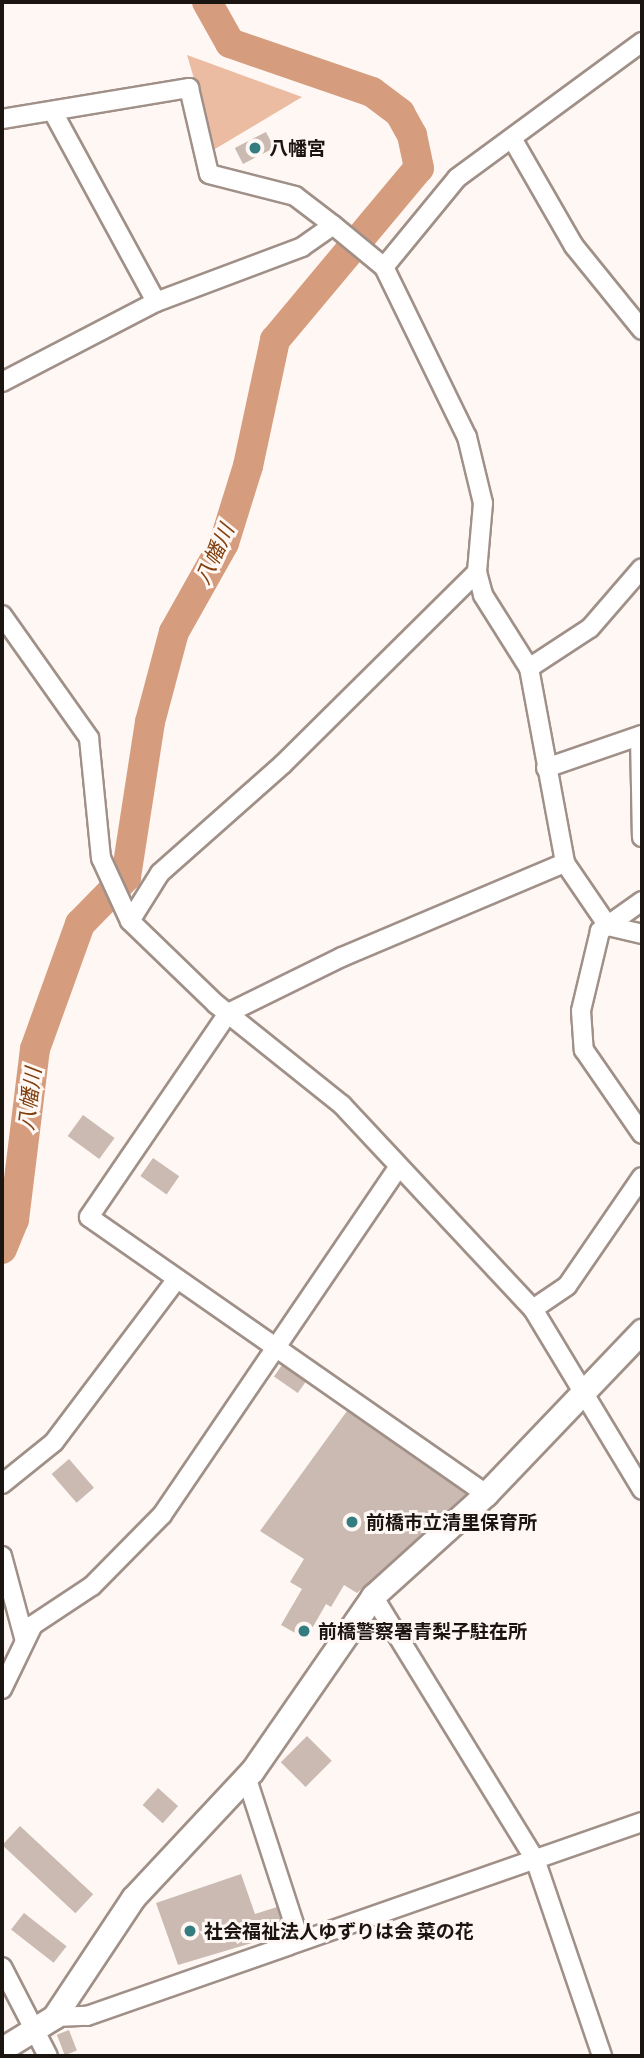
<!DOCTYPE html>
<meta charset="utf-8">
<style>
body{margin:0}
#map{position:relative;width:644px;height:2058px;overflow:hidden;background:#fef7f3;font-family:Commissioner,"Noto Sans JP",sans-serif}
div>[style]{position:absolute}
.green>*{inset:0;background:#ecbca2}
.river>*{height:30px;margin:-15px;padding:0 15px;transform-origin:15px;border-radius:15px;background:#d59d7e}
.building>*{inset:0;background:#cabab1;transform-origin:0 0}
.roads{filter:drop-shadow(2px 0 #a09088) drop-shadow(-2px 0 #a09088) drop-shadow(0 2px #a09088) drop-shadow(0 -2px #a09088)}
.minor>*{height:18px;margin:-9px;padding:0 9px;transform-origin:9px;border-radius:9px;background:#fff}
.tertiary>*{height:23px;margin:-11.5px;padding:0 11.5px;transform-origin:11.5px;border-radius:11.5px;background:#fff}
.dots>*{width:19px;height:19px;translate:-50% -50%;box-sizing:border-box;border:4px solid #fef7f3;border-radius:50%}
span{translate:-50% -50%;white-space:nowrap;text-align:center;line-height:1.15;-webkit-text-stroke:6px #fef7f3;paint-order:stroke}
.poi-label{font-size:19px;color:#1a1511;font-weight:700}
.left{translate:0 -50%;text-align:left}
.water-label{font-size:21px;color:#813e0c;font-style:italic}
.frame{position:absolute;inset:0;border:4px solid #1a1511;pointer-events:none}
</style>
<div id="map">
<div class="green">
<i style="clip-path:polygon(187px 55px,302px 97px,215px 149px)"></i>
</div>
<div class="river">
<i style="left:2px;top:1249px;width:31px;rotate:-68deg"></i>
<i style="left:14px;top:1220px;width:172px;rotate:-83deg"></i>
<i style="left:35px;top:1049px;width:133px;rotate:-70.2deg"></i>
<i style="left:80px;top:924px;width:66px;rotate:-45.6deg"></i>
<i style="left:126px;top:877px;width:157px;rotate:-81.2deg"></i>
<i style="left:150px;top:722px;width:93px;rotate:-75.1deg"></i>
<i style="left:174px;top:632px;width:102px;rotate:-60.7deg"></i>
<i style="left:224px;top:543px;width:81px;rotate:-72.7deg"></i>
<i style="left:248px;top:466px;width:129px;rotate:-77.9deg"></i>
<i style="left:275px;top:340px;width:224px;rotate:-50.1deg"></i>
<i style="left:419px;top:168px;width:34px;rotate:-102deg"></i>
<i style="left:412px;top:135px;width:25px;rotate:-119deg"></i>
<i style="left:400px;top:113px;width:35px;rotate:-143deg"></i>
<i style="left:372px;top:92px;width:150px;rotate:-161deg"></i>
<i style="left:230px;top:43px;width:47px;rotate:-119.3deg"></i>
</div>
<div class="building">
<i style="left:266px;top:132px;width:18px;height:35px;rotate:63deg"></i>
<i style="left:83px;top:1115px;width:39px;height:26px;rotate:36deg"></i>
<i style="left:153px;top:1158px;width:32px;height:22px;rotate:35deg"></i>
<i style="left:282px;top:1365px;width:29px;height:14px;rotate:35deg"></i>
<i style="clip-path:polygon(347px 1411px,466px 1494px,357px 1593px,344px 1585px,331px 1607px,326px 1604px,306px 1639px,281px 1625px,302px 1589px,290px 1582px,304px 1559px,260px 1531px)"></i>
<i style="left:69px;top:1459px;width:38px;height:23px;rotate:49deg"></i>
<i style="left:307px;top:1736px;width:35px;height:37px;rotate:45deg"></i>
<i style="left:158px;top:1788px;width:27px;height:23px;rotate:42deg"></i>
<i style="left:20px;top:1826px;width:100px;height:26px;rotate:43deg"></i>
<i style="clip-path:polygon(241px 1874px,255px 1914px,277px 1907px,285px 1933px,178px 1965px,156px 1903px)"></i>
<i style="left:24px;top:1913px;width:54px;height:21px;rotate:38deg"></i>
<i style="left:69px;top:2030px;width:22px;height:13px;rotate:69deg"></i>
</div>
<div class="roads">
<div class="minor">
<i style="left:53px;top:112px;width:216px;rotate:61.5deg"></i>
<i style="left:2px;top:119px;width:190px;rotate:-9.4deg"></i>
<i style="left:189px;top:88px;width:88px;rotate:76.9deg"></i>
<i style="left:209px;top:174px;width:89px;rotate:14.3deg"></i>
<i style="left:295px;top:196px;width:48px;rotate:37.3deg"></i>
<i style="left:513px;top:140px;width:122px;rotate:60.1deg"></i>
<i style="left:574px;top:246px;width:108px;rotate:51deg"></i>
<i style="left:384px;top:267px;width:115px;rotate:-50.6deg"></i>
<i style="left:457px;top:178px;width:230px;rotate:-36.3deg"></i>
<i style="left:2px;top:382px;width:174px;rotate:-27.5deg"></i>
<i style="left:156px;top:302px;width:156px;rotate:-20.6deg"></i>
<i style="left:302px;top:247px;width:38px;rotate:-35deg"></i>
<i style="left:333px;top:225px;width:66px;rotate:39.5deg"></i>
<i style="left:384px;top:267px;width:189px;rotate:64deg"></i>
<i style="left:467px;top:437px;width:68px;rotate:76.4deg"></i>
<i style="left:483px;top:503px;width:69px;rotate:95deg"></i>
<i style="left:477px;top:572px;width:24px;rotate:75deg"></i>
<i style="left:483px;top:595px;width:86px;rotate:57.8deg"></i>
<i style="left:529px;top:668px;width:198px;rotate:79.5deg"></i>
<i style="left:565px;top:863px;width:76px;rotate:55.7deg"></i>
<i style="left:608px;top:926px;width:35px;rotate:13deg"></i>
<i style="left:2px;top:615px;width:151px;rotate:54.7deg"></i>
<i style="left:89px;top:738px;width:121px;rotate:84.3deg"></i>
<i style="left:101px;top:858px;width:69px;rotate:65.3deg"></i>
<i style="left:130px;top:921px;width:120px;rotate:44deg"></i>
<i style="left:216px;top:1004px;width:161px;rotate:38.7deg"></i>
<i style="left:342px;top:1105px;width:279px;rotate:46.9deg"></i>
<i style="left:533px;top:1309px;width:211px;rotate:58.9deg"></i>
<i style="left:529px;top:668px;width:73px;rotate:-33.3deg"></i>
<i style="left:590px;top:628px;width:79px;rotate:-49.1deg"></i>
<i style="left:640px;top:736px;width:101px;rotate:88.9deg"></i>
<i style="left:546px;top:768px;width:102px;rotate:-19deg"></i>
<i style="left:642px;top:901px;width:52px;rotate:144.5deg"></i>
<i style="left:600px;top:931px;width:82px;rotate:103.4deg"></i>
<i style="left:581px;top:1011px;width:39px;rotate:86deg"></i>
<i style="left:584px;top:1050px;width:102px;rotate:55.4deg"></i>
<i style="left:130px;top:921px;width:57px;rotate:-58deg"></i>
<i style="left:160px;top:873px;width:164px;rotate:-41.5deg"></i>
<i style="left:283px;top:764px;width:273px;rotate:-44.7deg"></i>
<i style="left:533px;top:1309px;width:41px;rotate:-34.1deg"></i>
<i style="left:567px;top:1286px;width:132px;rotate:-55.5deg"></i>
<i style="left:2px;top:1484px;width:67px;rotate:-38.9deg"></i>
<i style="left:54px;top:1442px;width:204px;rotate:-53deg"></i>
<i style="left:486px;top:1494px;width:484px;rotate:-145.1deg"></i>
<i style="left:89px;top:1217px;width:247px;rotate:-55.7deg"></i>
<i style="left:228px;top:1013px;width:127px;rotate:-26.2deg"></i>
<i style="left:342px;top:957px;width:242px;rotate:-22.9deg"></i>
<i style="left:2px;top:1556px;width:88px;rotate:74.9deg"></i>
<i style="left:373px;top:1596px;width:309px;rotate:58.4deg"></i>
<i style="left:535px;top:1859px;width:208px;rotate:71.2deg"></i>
<i style="left:2px;top:1689px;width:71px;rotate:-64.2deg"></i>
<i style="left:33px;top:1625px;width:71px;rotate:-33.5deg"></i>
<i style="left:92px;top:1586px;width:100px;rotate:-45.4deg"></i>
<i style="left:162px;top:1515px;width:418px;rotate:-55.8deg"></i>
<i style="left:246px;top:1776px;width:171px;rotate:72deg"></i>
<i style="left:2px;top:1967px;width:100px;rotate:62.7deg"></i>
<i style="left:54px;top:2017px;width:33px;rotate:-2deg"></i>
<i style="left:87px;top:2016px;width:588px;rotate:-19.27deg"></i>
</div>
<div class="tertiary">
<i style="left:2px;top:2049px;width:61px;rotate:-31.6deg"></i>
<i style="left:54px;top:2017px;width:143px;rotate:-56.4deg"></i>
<i style="left:133px;top:1898px;width:174px;rotate:-46.9deg"></i>
<i style="left:252px;top:1771px;width:213px;rotate:-55.3deg"></i>
<i style="left:373px;top:1596px;width:152px;rotate:-42.1deg"></i>
<i style="left:486px;top:1494px;width:226px;rotate:-46.3deg"></i>
</div>
</div>
<div class="dots">
<i style="left:255px;top:148px;background:#337c80"></i>
<i style="left:352px;top:1522px;background:#337c80"></i>
<i style="left:304px;top:1631px;background:#337c80"></i>
<i style="left:190px;top:1931px;background:#337c80"></i>
</div>
<div class="poi-label">
<span class="left" style="left:269px;top:148px">八幡宮</span>
<span class="left" style="left:366px;top:1522px">前橋市立清里保育所</span>
<span class="left" style="left:318px;top:1631px">前橋警察署青梨子駐在所</span>
<span class="left" style="left:204px;top:1931px">社会福祉法人ゆずりは会 菜の花</span>
</div>
<div class="water-label">
<span style="left:214px;top:554px;rotate:-65deg">八幡川</span>
<span style="left:29px;top:1099px;rotate:-83deg">八幡川</span>
</div>
<div class="frame"></div>
</div>
